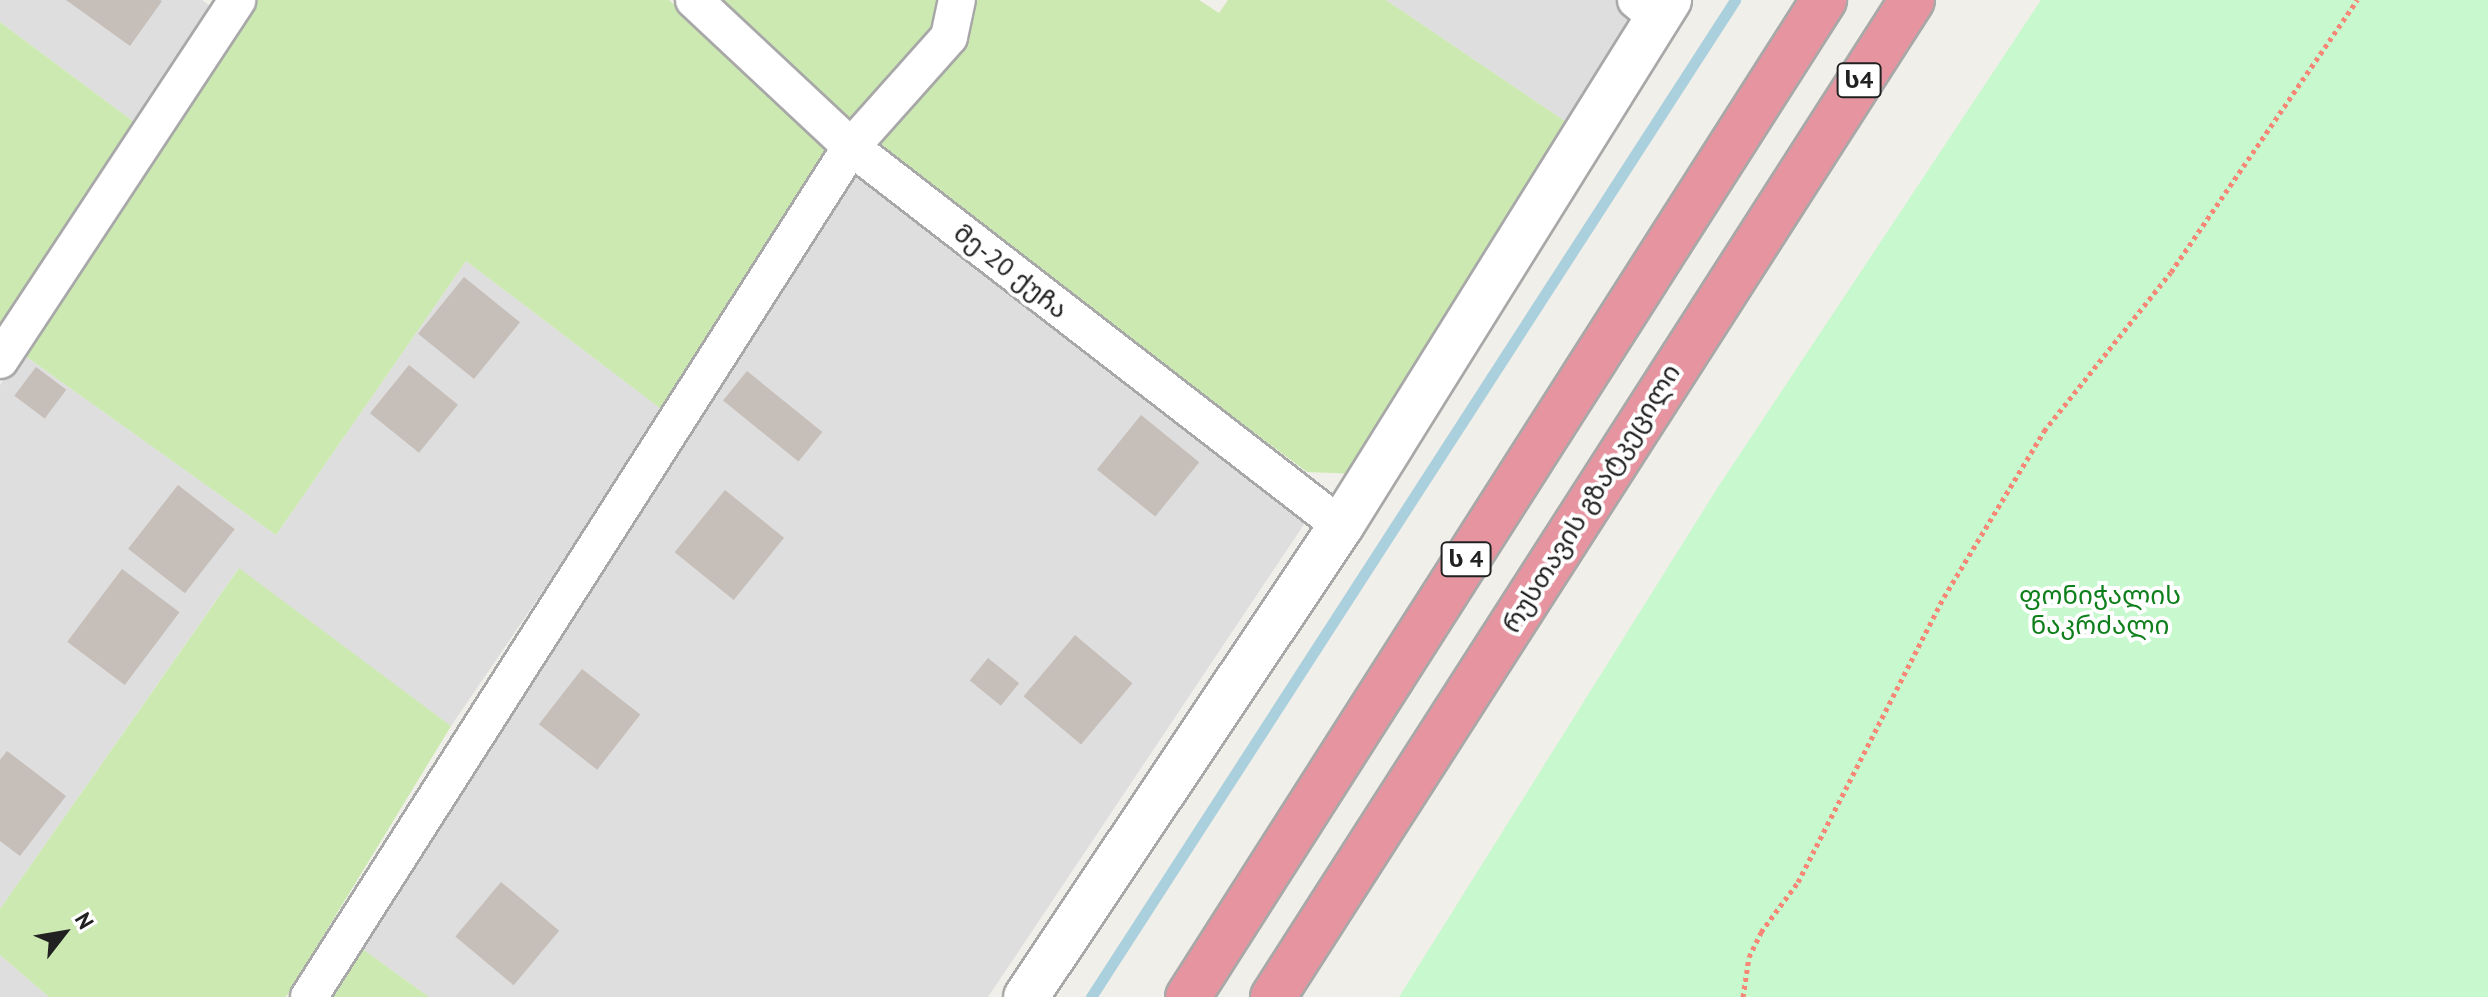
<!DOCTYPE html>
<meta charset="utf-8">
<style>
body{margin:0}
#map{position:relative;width:2488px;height:997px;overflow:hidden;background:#f1efe9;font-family:"PT Sans","Noto Sans Georgian",sans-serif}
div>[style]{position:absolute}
.residential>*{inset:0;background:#dfdede}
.grass>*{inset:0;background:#cbe9b1}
.park>*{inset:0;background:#c8f8ce}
.stream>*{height:11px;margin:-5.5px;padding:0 5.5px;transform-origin:5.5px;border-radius:5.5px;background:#abd0dd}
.building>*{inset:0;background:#c6beb8;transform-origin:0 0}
.path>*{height:5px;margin-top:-2.5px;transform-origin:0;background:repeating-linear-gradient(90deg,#f68675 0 4px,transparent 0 8px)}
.roads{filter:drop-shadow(2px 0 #a8a8a8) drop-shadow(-2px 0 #a8a8a8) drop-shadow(0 2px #a8a8a8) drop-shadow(0 -2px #a8a8a8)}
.minor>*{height:36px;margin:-18px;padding:0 18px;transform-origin:18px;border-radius:18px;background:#fff}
.tertiary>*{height:44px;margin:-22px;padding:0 22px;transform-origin:22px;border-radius:22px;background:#fff}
.motorway>*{height:44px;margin:-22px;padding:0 22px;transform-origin:22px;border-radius:22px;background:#e594a0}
span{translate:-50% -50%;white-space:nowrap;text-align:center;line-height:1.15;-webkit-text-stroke:8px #fff;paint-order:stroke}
.shield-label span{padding:2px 6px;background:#fff;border:2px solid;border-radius:6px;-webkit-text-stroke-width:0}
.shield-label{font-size:24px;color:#212121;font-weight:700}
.street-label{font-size:26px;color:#212121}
.park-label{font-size:26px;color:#0f7f1c}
.north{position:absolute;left:24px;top:893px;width:80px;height:80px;-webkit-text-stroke:6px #fff;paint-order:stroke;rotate:59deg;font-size:22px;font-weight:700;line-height:32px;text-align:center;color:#212121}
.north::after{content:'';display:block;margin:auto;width:28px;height:36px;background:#212121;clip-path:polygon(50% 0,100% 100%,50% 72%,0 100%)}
</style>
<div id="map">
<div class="residential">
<i style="clip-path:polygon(0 0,202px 0,218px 12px,138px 125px,0 22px)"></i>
<i style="clip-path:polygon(1386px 0,1658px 0,1575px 128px)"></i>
<i style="clip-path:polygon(859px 169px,1309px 517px,988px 997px,429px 997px,357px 945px)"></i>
<i style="clip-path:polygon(466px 261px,665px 412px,451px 726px,238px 569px,0 909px,0 385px,21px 353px,276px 535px)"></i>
<i style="clip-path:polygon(0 955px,49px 997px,0 997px)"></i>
</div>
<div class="grass">
<i style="clip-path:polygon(253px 0,669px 0,834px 144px,665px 412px,466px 261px,276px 535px,21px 353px)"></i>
<i style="clip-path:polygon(705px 0,1199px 0,1219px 13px,1228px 0,1386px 0,1575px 128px,1358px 474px,1307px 472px,841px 126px)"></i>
<i style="clip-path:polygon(0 22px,138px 125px,0 324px)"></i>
<i style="clip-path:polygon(239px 568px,451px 726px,286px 997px,49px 997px,0 955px,0 909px)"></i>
<i style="clip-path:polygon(357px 945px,429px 997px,323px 997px)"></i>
</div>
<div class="park">
<i style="clip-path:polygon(2041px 0,2488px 0,2488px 997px,1399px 997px,1718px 487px)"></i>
</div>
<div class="stream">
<i style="left:1091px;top:997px;width:1187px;rotate:-57.14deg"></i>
</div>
<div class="building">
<i style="clip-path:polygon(66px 0,160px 0,162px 1px,130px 46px)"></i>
<i style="left:464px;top:277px;width:72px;height:73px;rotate:39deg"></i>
<i style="left:409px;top:365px;width:63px;height:62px;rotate:39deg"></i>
<i style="left:36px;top:367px;width:38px;height:36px;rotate:37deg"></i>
<i style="left:747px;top:371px;width:97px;height:38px;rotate:39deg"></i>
<i style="left:1141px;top:415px;width:75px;height:70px;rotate:39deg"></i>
<i style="left:178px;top:485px;width:72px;height:81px;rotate:38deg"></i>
<i style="left:725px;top:490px;width:76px;height:80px;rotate:39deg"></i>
<i style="left:122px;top:569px;width:72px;height:91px;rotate:37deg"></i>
<i style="left:1075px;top:635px;width:75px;height:80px;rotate:40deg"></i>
<i style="left:988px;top:658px;width:40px;height:29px;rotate:39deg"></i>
<i style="left:582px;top:669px;width:74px;height:70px;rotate:38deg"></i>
<i style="clip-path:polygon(7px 751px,66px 796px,20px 856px,0 841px,0 760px)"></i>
<i style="left:501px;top:882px;width:76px;height:71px;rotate:40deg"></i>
</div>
<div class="path">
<i style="left:1743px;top:997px;width:40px;rotate:-81.5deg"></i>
<i style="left:1749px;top:957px;width:28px;rotate:-64deg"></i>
<i style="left:1761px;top:932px;width:62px;rotate:-53.5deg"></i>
<i style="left:1798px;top:882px;width:320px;rotate:-62.9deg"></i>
<i style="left:1944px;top:597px;width:194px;rotate:-58.9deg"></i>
<i style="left:2044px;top:431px;width:203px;rotate:-51.4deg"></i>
<i style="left:2171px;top:272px;width:330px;rotate:-55.6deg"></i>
</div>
<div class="roads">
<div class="minor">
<i style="left:694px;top:0;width:215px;rotate:43.1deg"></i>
<i style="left:851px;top:147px;width:619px;rotate:37.72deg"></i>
<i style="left:1636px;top:0;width:28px;rotate:39deg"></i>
<i style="left:0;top:360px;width:431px;rotate:-56.6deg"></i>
<i style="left:309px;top:997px;width:1008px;rotate:-57.48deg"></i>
<i style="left:851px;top:147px;width:147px;rotate:-48.3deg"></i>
<i style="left:949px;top:37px;width:38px;rotate:-78deg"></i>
</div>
<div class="tertiary">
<i style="left:1026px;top:997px;width:567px;rotate:-56.23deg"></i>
<i style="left:1341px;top:526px;width:620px;rotate:-58.05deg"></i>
</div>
<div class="motorway">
<i style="left:1188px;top:997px;width:1183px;rotate:-57.47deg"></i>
<i style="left:1273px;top:997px;width:1184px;rotate:-57.34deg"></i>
</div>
</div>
<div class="shield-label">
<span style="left:1859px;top:80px">ს4</span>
<span style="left:1466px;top:559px">ს 4</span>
</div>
<div class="street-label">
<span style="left:1011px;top:271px;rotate:38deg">მე-20 ქუჩა</span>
<span style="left:1591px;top:498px;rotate:-58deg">რუსთავის გზატკეცილი</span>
</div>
<div class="park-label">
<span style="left:2100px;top:610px">ფონიჭალის<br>ნაკრძალი</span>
</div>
<div class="north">N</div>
</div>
